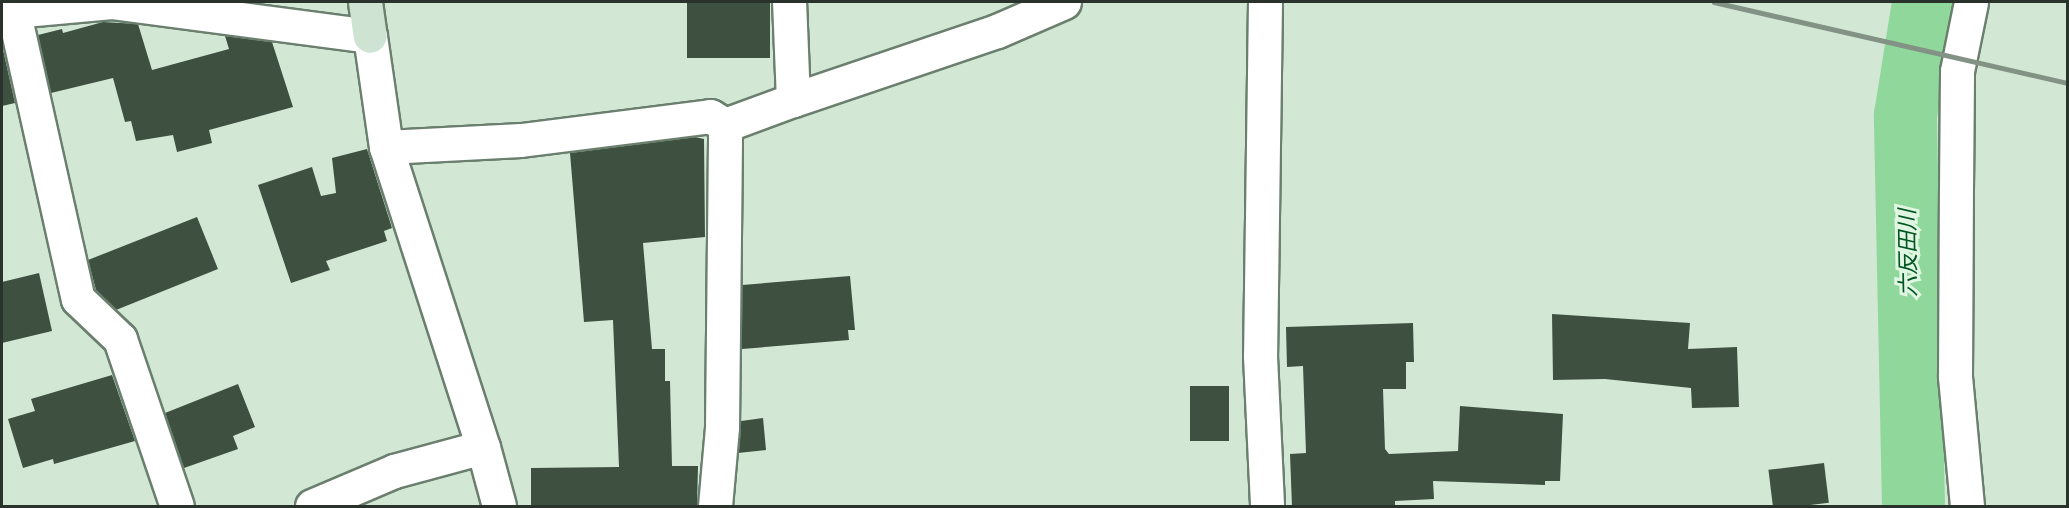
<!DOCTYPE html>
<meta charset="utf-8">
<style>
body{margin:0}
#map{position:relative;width:2069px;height:508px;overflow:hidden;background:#d2e8d5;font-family:"Public Sans","Noto Sans JP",sans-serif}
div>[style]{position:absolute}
.river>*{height:63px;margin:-31.5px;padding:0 31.5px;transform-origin:31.5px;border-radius:31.5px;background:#8fd79b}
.building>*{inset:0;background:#3e5141;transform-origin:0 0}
.roads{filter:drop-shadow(2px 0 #6b7f6e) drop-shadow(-2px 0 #6b7f6e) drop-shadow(0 2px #6b7f6e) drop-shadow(0 -2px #6b7f6e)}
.minor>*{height:33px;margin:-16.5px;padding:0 16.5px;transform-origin:16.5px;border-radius:16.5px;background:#fff}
.tertiary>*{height:33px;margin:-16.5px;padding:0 16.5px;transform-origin:16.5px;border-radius:16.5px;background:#fff}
.secondary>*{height:33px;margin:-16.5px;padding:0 16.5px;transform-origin:16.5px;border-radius:16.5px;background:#cfe3d3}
.rail>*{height:4.5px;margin:-2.25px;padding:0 2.25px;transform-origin:2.25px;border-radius:2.25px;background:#829284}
span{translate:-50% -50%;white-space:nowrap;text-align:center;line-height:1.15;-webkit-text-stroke:6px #e0f6e2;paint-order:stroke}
.water-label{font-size:22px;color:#015621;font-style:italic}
.frame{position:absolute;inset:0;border:3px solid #2a332b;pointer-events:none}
</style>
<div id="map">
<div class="river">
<i style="left:1913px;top:506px;width:391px;rotate:-91.2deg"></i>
<i style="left:1905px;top:115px;width:114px;rotate:-80.9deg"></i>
</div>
<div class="building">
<i style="left:687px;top:2px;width:83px;height:56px"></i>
<i style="clip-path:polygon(103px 22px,138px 24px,152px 70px,229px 49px,225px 36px,272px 42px,293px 107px,209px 130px,212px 143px,177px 152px,173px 135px,136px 141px,131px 121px,125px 122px,113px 78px,51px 93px,38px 35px,62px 29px,63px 33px)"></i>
<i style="clip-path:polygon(2px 45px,15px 103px,2px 106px)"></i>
<i style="clip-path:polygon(695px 137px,704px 139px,705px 237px,643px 243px,652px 349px,665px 349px,665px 381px,670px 381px,672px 466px,698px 466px,697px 507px,531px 507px,531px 468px,619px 467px,613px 320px,584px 322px,570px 153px)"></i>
<i style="clip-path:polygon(367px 149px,392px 228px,384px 231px,387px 241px,326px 261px,330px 270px,291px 283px,258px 185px,312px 167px,321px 196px,336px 193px,332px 158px)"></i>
<i style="clip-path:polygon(197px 217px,218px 269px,116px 310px,96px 290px,88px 260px)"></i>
<i style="clip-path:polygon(39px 273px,52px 331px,2px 343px,2px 282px)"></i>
<i style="clip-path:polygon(850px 276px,855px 330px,848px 330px,849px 340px,742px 349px,742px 285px)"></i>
<i style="clip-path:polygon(1552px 314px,1690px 323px,1688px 349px,1737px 347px,1739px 407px,1692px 408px,1691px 388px,1605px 379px,1553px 380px)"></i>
<i style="clip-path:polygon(1413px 323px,1414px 362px,1406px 362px,1406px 389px,1383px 389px,1385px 449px,1389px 454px,1458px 451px,1460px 406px,1563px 414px,1560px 481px,1545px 481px,1545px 485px,1433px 481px,1434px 499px,1395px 501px,1395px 507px,1292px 507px,1290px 454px,1306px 453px,1303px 366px,1287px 367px,1286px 327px)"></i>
<i style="clip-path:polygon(112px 375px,135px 441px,54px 464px,53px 459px,23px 468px,8px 419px,35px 411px,31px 399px)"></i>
<i style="clip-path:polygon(238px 384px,255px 427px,233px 436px,238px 449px,184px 468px,165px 413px)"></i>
<i style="left:1190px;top:386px;width:39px;height:55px"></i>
<i style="clip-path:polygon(763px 418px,766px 450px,738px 453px,741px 421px)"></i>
<i style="left:1824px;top:463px;width:40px;height:56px;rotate:83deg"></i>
</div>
<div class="roads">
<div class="minor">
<i style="left:13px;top:9px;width:297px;rotate:77.4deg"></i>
<i style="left:78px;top:299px;width:58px;rotate:43.6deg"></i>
<i style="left:120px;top:339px;width:176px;rotate:71.2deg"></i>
<i style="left:2px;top:12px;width:110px;rotate:-5.2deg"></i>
<i style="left:112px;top:2px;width:260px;rotate:7.5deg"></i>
<i style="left:370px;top:36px;width:112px;rotate:81.8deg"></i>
<i style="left:386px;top:147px;width:315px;rotate:72.1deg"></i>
<i style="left:483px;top:447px;width:61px;rotate:74.8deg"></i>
<i style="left:793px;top:100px;width:215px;rotate:-18.7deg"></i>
<i style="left:997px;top:31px;width:73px;rotate:-23.4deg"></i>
<i style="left:386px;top:147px;width:135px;rotate:-3deg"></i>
<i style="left:521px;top:140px;width:191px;rotate:-7.2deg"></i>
<i style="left:710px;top:116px;width:17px;rotate:31deg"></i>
<i style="left:312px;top:506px;width:89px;rotate:-23.1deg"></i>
<i style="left:394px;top:471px;width:92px;rotate:-15.1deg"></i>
<i style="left:715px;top:506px;width:79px;rotate:-84.9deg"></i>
<i style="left:722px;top:427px;width:302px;rotate:-89.4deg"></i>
<i style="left:725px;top:125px;width:72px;rotate:-20.2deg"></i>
<i style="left:793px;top:100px;width:98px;rotate:-92.3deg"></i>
<i style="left:1967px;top:506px;width:131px;rotate:-95.3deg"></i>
<i style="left:1955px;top:376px;width:187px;rotate:-89.7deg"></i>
<i style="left:1956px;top:189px;width:118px;rotate:-89.5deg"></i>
<i style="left:1957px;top:71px;width:70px;rotate:-78.5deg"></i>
</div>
<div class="tertiary">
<i style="left:1265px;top:2px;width:354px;rotate:90.8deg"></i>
<i style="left:1260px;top:356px;width:150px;rotate:87.3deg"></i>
</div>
<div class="secondary">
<i style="left:365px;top:2px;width:34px;rotate:82deg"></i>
</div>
</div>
<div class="rail">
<i style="left:1714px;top:2px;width:363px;rotate:12.9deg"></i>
</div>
<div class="water-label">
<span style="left:1908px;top:253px;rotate:-91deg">六反田川</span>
</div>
<div class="frame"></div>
</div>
